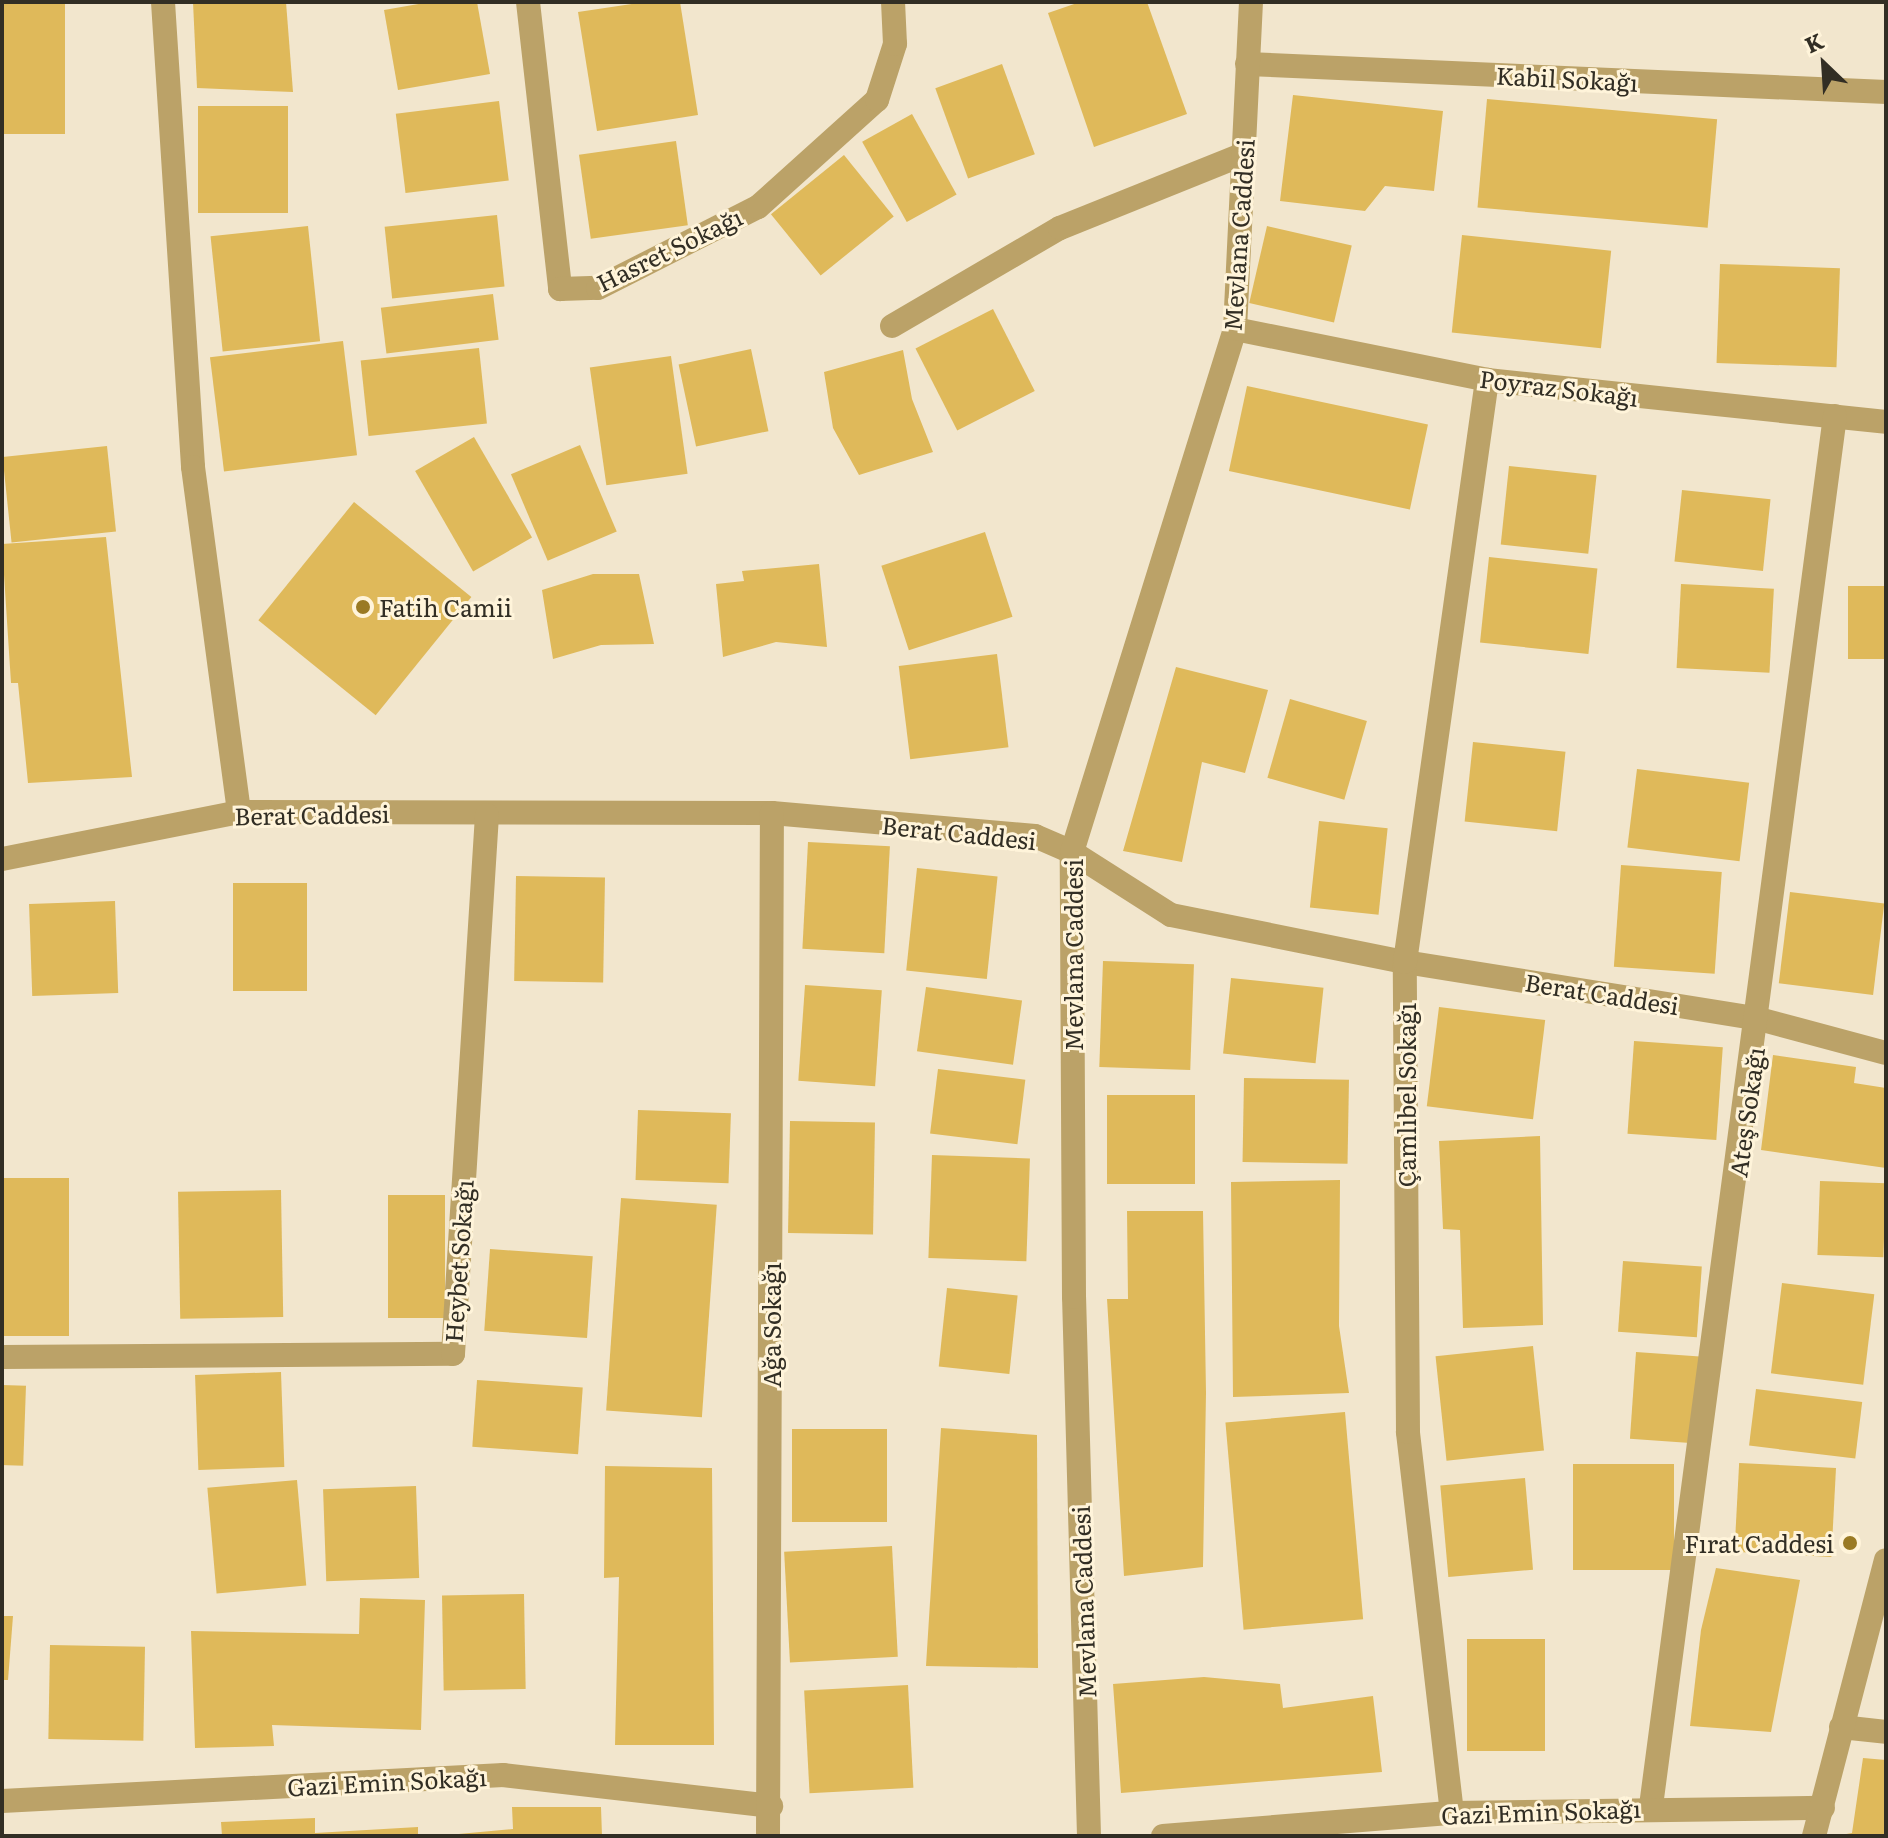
<!DOCTYPE html>
<meta charset="utf-8">
<style>
body{margin:0}
#map{position:relative;width:1888px;height:1838px;overflow:hidden;background:#f2e6cd;font-family:Literata,serif}
div>[style]{position:absolute}
.building>*{inset:0;background:#dfb95a;transform-origin:0 0}
.minor>*{height:24px;margin:-12px;padding:0 12px;transform-origin:12px;border-radius:12px;background:#bba268}
.dots>*{width:22px;height:22px;translate:-50% -50%;box-sizing:border-box;border:4px solid #fff4da;border-radius:50%}
span{translate:-50% -50%;white-space:nowrap;text-align:center;line-height:1.15;-webkit-text-stroke:6px #fff4da;paint-order:stroke}
.street-label{font-size:24px;color:#322e24}
.poi-label{font-size:24px;color:#322e24}
.left{translate:0 -50%;text-align:left}
.right{translate:-100% -50%;text-align:right}
.frame{position:absolute;inset:0;border:4px solid #322e24;pointer-events:none}
.north{position:absolute;left:1784px;top:24px;width:80px;height:80px;-webkit-text-stroke:6px #fff4da;paint-order:stroke;rotate:335deg;font-size:22px;font-weight:700;line-height:32px;text-align:center;color:#322e24}
.north::after{content:'';display:block;margin:auto;width:28px;height:36px;background:#322e24;clip-path:polygon(50% 0,100% 100%,50% 72%,0 100%)}
</style>
<div id="map">
<div class="building">
<i style="left:2px;top:2px;width:63px;height:132px"></i>
<i style="clip-path:polygon(193px 2px,286px 2px,293px 92px,197px 88px)"></i>
<i style="clip-path:polygon(430px 2px,477px 2px,490px 74px,398px 90px,384px 10px)"></i>
<i style="clip-path:polygon(645px 2px,680px 2px,698px 115px,597px 131px,578px 12px)"></i>
<i style="clip-path:polygon(1080px 2px,1147px 2px,1187px 114px,1094px 147px,1048px 13px)"></i>
<i style="left:1002px;top:64px;width:96px;height:71px;rotate:70deg"></i>
<i style="clip-path:polygon(1293px 95px,1443px 111px,1434px 191px,1385px 186px,1365px 211px,1280px 201px)"></i>
<i style="left:1487px;top:99px;width:231px;height:109px;rotate:5deg"></i>
<i style="left:499px;top:101px;width:80px;height:104px;rotate:83deg"></i>
<i style="left:198px;top:106px;width:90px;height:107px"></i>
<i style="left:912px;top:114px;width:92px;height:57px;rotate:61deg"></i>
<i style="left:676px;top:141px;width:85px;height:98px;rotate:82deg"></i>
<i style="left:844px;top:155px;width:79px;height:94px;rotate:51deg"></i>
<i style="left:497px;top:215px;width:72px;height:113px;rotate:84deg"></i>
<i style="left:308px;top:226px;width:116px;height:98px;rotate:84deg"></i>
<i style="left:1267px;top:226px;width:87px;height:79px;rotate:13deg"></i>
<i style="left:1462px;top:235px;width:150px;height:98px;rotate:6deg"></i>
<i style="left:1720px;top:264px;width:120px;height:99px;rotate:2deg"></i>
<i style="left:493px;top:294px;width:46px;height:113px;rotate:83deg"></i>
<i style="left:993px;top:309px;width:92px;height:87px;rotate:63deg"></i>
<i style="left:343px;top:341px;width:115px;height:134px;rotate:83deg"></i>
<i style="left:479px;top:348px;width:76px;height:119px;rotate:84deg"></i>
<i style="left:751px;top:349px;width:84px;height:74px;rotate:78deg"></i>
<i style="clip-path:polygon(903px 350px,912px 399px,933px 452px,859px 475px,833px 428px,824px 372px)"></i>
<i style="left:671px;top:356px;width:119px;height:82px;rotate:82deg"></i>
<i style="left:1247px;top:386px;width:185px;height:87px;rotate:12deg"></i>
<i style="left:474px;top:437px;width:116px;height:68px;rotate:60deg"></i>
<i style="left:580px;top:445px;width:94px;height:75px;rotate:67deg"></i>
<i style="left:107px;top:446px;width:86px;height:105px;rotate:84deg"></i>
<i style="left:1509px;top:466px;width:88px;height:79px;rotate:6deg"></i>
<i style="left:1682px;top:490px;width:89px;height:72px;rotate:6deg"></i>
<i style="left:354px;top:502px;width:151px;height:152px;rotate:39deg"></i>
<i style="left:985px;top:532px;width:89px;height:109px;rotate:72deg"></i>
<i style="clip-path:polygon(106px 537px,132px 777px,28px 783px,18px 683px,11px 683px,2px 544px)"></i>
<i style="left:1489px;top:557px;width:109px;height:86px;rotate:6deg"></i>
<i style="clip-path:polygon(819px 564px,827px 647px,776px 642px,723px 657px,716px 584px,744px 581px,742px 571px)"></i>
<i style="clip-path:polygon(593px 574px,639px 574px,654px 644px,601px 645px,553px 659px,542px 590px)"></i>
<i style="left:1681px;top:584px;width:93px;height:84px;rotate:3deg"></i>
<i style="left:1886px;top:586px;width:73px;height:38px;rotate:90deg"></i>
<i style="left:997px;top:654px;width:94px;height:99px;rotate:83deg"></i>
<i style="clip-path:polygon(1176px 667px,1268px 690px,1245px 773px,1202px 762px,1182px 862px,1123px 851px)"></i>
<i style="left:1290px;top:699px;width:80px;height:82px;rotate:16deg"></i>
<i style="left:1473px;top:742px;width:93px;height:80px;rotate:6deg"></i>
<i style="left:1637px;top:769px;width:113px;height:79px;rotate:7deg"></i>
<i style="left:1319px;top:821px;width:69px;height:87px;rotate:6deg"></i>
<i style="left:808px;top:842px;width:82px;height:107px;rotate:3deg"></i>
<i style="left:1621px;top:865px;width:101px;height:102px;rotate:4deg"></i>
<i style="left:917px;top:868px;width:81px;height:103px;rotate:6deg"></i>
<i style="left:516px;top:876px;width:89px;height:105px;rotate:1deg"></i>
<i style="left:233px;top:883px;width:74px;height:108px"></i>
<i style="left:1790px;top:892px;width:95px;height:92px;rotate:7deg"></i>
<i style="left:115px;top:901px;width:92px;height:86px;rotate:88deg"></i>
<i style="left:1103px;top:961px;width:91px;height:106px;rotate:2deg"></i>
<i style="left:1231px;top:978px;width:93px;height:76px;rotate:6deg"></i>
<i style="left:805px;top:985px;width:77px;height:96px;rotate:4deg"></i>
<i style="left:926px;top:987px;width:97px;height:65px;rotate:8deg"></i>
<i style="left:1439px;top:1007px;width:107px;height:100px;rotate:7deg"></i>
<i style="left:1634px;top:1041px;width:89px;height:93px;rotate:4deg"></i>
<i style="clip-path:polygon(1773px 1055px,1856px 1067px,1854px 1083px,1886px 1088px,1886px 1168px,1761px 1150px)"></i>
<i style="left:938px;top:1069px;width:88px;height:65px;rotate:7deg"></i>
<i style="left:1244px;top:1078px;width:105px;height:84px;rotate:1deg"></i>
<i style="left:1107px;top:1095px;width:88px;height:89px"></i>
<i style="left:638px;top:1110px;width:93px;height:70px;rotate:2deg"></i>
<i style="left:790px;top:1121px;width:85px;height:112px;rotate:1deg"></i>
<i style="clip-path:polygon(1540px 1136px,1543px 1325px,1463px 1328px,1460px 1230px,1443px 1229px,1439px 1141px)"></i>
<i style="left:932px;top:1155px;width:98px;height:103px;rotate:2deg"></i>
<i style="left:69px;top:1178px;width:158px;height:67px;rotate:90deg"></i>
<i style="clip-path:polygon(1340px 1180px,1339px 1326px,1349px 1393px,1233px 1397px,1231px 1182px)"></i>
<i style="left:1820px;top:1181px;width:66px;height:74px;rotate:2deg"></i>
<i style="left:281px;top:1190px;width:127px;height:103px;rotate:89deg"></i>
<i style="left:388px;top:1195px;width:57px;height:123px"></i>
<i style="left:621px;top:1198px;width:96px;height:213px;rotate:4deg"></i>
<i style="clip-path:polygon(1127px 1211px,1203px 1211px,1206px 1393px,1203px 1567px,1124px 1576px,1107px 1299px,1128px 1299px)"></i>
<i style="left:490px;top:1249px;width:103px;height:82px;rotate:4deg"></i>
<i style="left:1623px;top:1261px;width:79px;height:71px;rotate:4deg"></i>
<i style="left:1782px;top:1283px;width:93px;height:91px;rotate:7deg"></i>
<i style="left:947px;top:1288px;width:71px;height:79px;rotate:6deg"></i>
<i style="left:1533px;top:1346px;width:105px;height:98px;rotate:84deg"></i>
<i style="left:1636px;top:1352px;width:64px;height:87px;rotate:4deg"></i>
<i style="left:281px;top:1372px;width:95px;height:86px;rotate:88deg"></i>
<i style="left:477px;top:1380px;width:106px;height:67px;rotate:4deg"></i>
<i style="left:2px;top:1385px;width:24px;height:80px;rotate:2deg"></i>
<i style="left:1756px;top:1389px;width:107px;height:57px;rotate:7deg"></i>
<i style="left:1345px;top:1412px;width:208px;height:120px;rotate:85deg"></i>
<i style="clip-path:polygon(941px 1428px,1037px 1435px,1038px 1668px,926px 1666px)"></i>
<i style="left:792px;top:1429px;width:95px;height:93px"></i>
<i style="left:1573px;top:1464px;width:101px;height:106px"></i>
<i style="clip-path:polygon(605px 1466px,712px 1468px,714px 1745px,615px 1745px,619px 1577px,604px 1578px)"></i>
<i style="left:1836px;top:1468px;width:89px;height:97px;rotate:93deg"></i>
<i style="left:1525px;top:1478px;width:92px;height:85px;rotate:85deg"></i>
<i style="left:297px;top:1480px;width:106px;height:90px;rotate:85deg"></i>
<i style="left:416px;top:1486px;width:92px;height:93px;rotate:88deg"></i>
<i style="left:892px;top:1546px;width:111px;height:108px;rotate:87deg"></i>
<i style="clip-path:polygon(1716px 1568px,1800px 1580px,1771px 1732px,1690px 1726px,1701px 1630px)"></i>
<i style="left:524px;top:1594px;width:95px;height:82px;rotate:89deg"></i>
<i style="clip-path:polygon(360px 1598px,425px 1600px,421px 1730px,272px 1725px,274px 1746px,195px 1748px,191px 1631px,359px 1634px)"></i>
<i style="clip-path:polygon(2px 1616px,13px 1616px,8px 1680px,2px 1680px)"></i>
<i style="left:1467px;top:1639px;width:78px;height:112px"></i>
<i style="left:50px;top:1645px;width:95px;height:94px;rotate:1deg"></i>
<i style="clip-path:polygon(1204px 1677px,1280px 1684px,1283px 1708px,1373px 1696px,1382px 1772px,1121px 1793px,1113px 1684px)"></i>
<i style="left:908px;top:1685px;width:103px;height:104px;rotate:87deg"></i>
<i style="clip-path:polygon(1863px 1758px,1886px 1760px,1886px 1836px,1835px 1836px,1852px 1833px)"></i>
<i style="clip-path:polygon(512px 1807px,601px 1807px,602px 1836px,437px 1836px,513px 1829px)"></i>
<i style="clip-path:polygon(315px 1818px,315px 1833px,418px 1827px,418px 1836px,222px 1836px,221px 1822px)"></i>
</div>
<div class="minor">
<i style="left:163px;top:2px;width:466px;rotate:86.3deg"></i>
<i style="left:193px;top:467px;width:348px;rotate:82.4deg"></i>
<i style="left:528px;top:2px;width:289px;rotate:83.6deg"></i>
<i style="left:560px;top:289px;width:38px;rotate:-2deg"></i>
<i style="left:598px;top:288px;width:179px;rotate:-26.9deg"></i>
<i style="left:758px;top:207px;width:160px;rotate:-42deg"></i>
<i style="left:877px;top:100px;width:59px;rotate:-72.2deg"></i>
<i style="left:895px;top:44px;width:42px;rotate:-92.7deg"></i>
<i style="left:1247px;top:64px;width:640px;rotate:2.51deg"></i>
<i style="left:892px;top:326px;width:194px;rotate:-30.3deg"></i>
<i style="left:1060px;top:228px;width:198px;rotate:-21.9deg"></i>
<i style="left:1235px;top:329px;width:257px;rotate:11.4deg"></i>
<i style="left:1487px;top:380px;width:401px;rotate:6deg"></i>
<i style="left:2px;top:859px;width:242px;rotate:-11.2deg"></i>
<i style="left:239px;top:812px;width:533px;rotate:0.11deg"></i>
<i style="left:772px;top:813px;width:264px;rotate:5deg"></i>
<i style="left:1035px;top:836px;width:40px;rotate:23.4deg"></i>
<i style="left:1072px;top:852px;width:117px;rotate:32.5deg"></i>
<i style="left:1171px;top:915px;width:239px;rotate:11.4deg"></i>
<i style="left:1405px;top:962px;width:359px;rotate:9.1deg"></i>
<i style="left:1759px;top:1019px;width:131px;rotate:15deg"></i>
<i style="left:2px;top:1357px;width:451px;rotate:-0.4deg"></i>
<i style="left:453px;top:1354px;width:540px;rotate:-86.39deg"></i>
<i style="left:1841px;top:1727px;width:45px;rotate:6.3deg"></i>
<i style="left:2px;top:1801px;width:502px;rotate:-2.97deg"></i>
<i style="left:503px;top:1775px;width:270px;rotate:6.6deg"></i>
<i style="left:1651px;top:1806px;width:1402px;rotate:-82.46deg"></i>
<i style="left:1452px;top:1813px;width:384px;rotate:-96.6deg"></i>
<i style="left:1408px;top:1432px;width:470px;rotate:-90.4deg"></i>
<i style="left:1405px;top:962px;width:588px;rotate:-81.98deg"></i>
<i style="left:768px;top:1836px;width:1023px;rotate:-89.78deg"></i>
<i style="left:1089px;top:1836px;width:539px;rotate:-91.59deg"></i>
<i style="left:1074px;top:1297px;width:445px;rotate:-90.3deg"></i>
<i style="left:1072px;top:852px;width:548px;rotate:-72.69deg"></i>
<i style="left:1235px;top:329px;width:327px;rotate:-87.2deg"></i>
<i style="left:1163px;top:1836px;width:290px;rotate:-4.6deg"></i>
<i style="left:1452px;top:1813px;width:371px;rotate:-0.8deg"></i>
<i style="left:1814px;top:1836px;width:285px;rotate:-75.4deg"></i>
</div>
<div class="dots">
<i style="left:363px;top:607px;background:#9a7a24"></i>
<i style="left:1850px;top:1543px;background:#9a7a24"></i>
</div>
<div class="street-label">
<span style="left:1567px;top:78px;rotate:3deg">Kabil Sokağı</span>
<span style="left:1238px;top:235px;rotate:-86deg">Mevlana Caddesi</span>
<span style="left:669px;top:249px;rotate:-26deg">Hasret Sokağı</span>
<span style="left:1559px;top:387px;rotate:7deg">Poyraz Sokağı</span>
<span style="left:312px;top:814px;rotate:-1deg">Berat Caddesi</span>
<span style="left:959px;top:832px;rotate:6deg">Berat Caddesi</span>
<span style="left:1073px;top:955px;rotate:-90deg">Mevlana Caddesi</span>
<span style="left:1602px;top:993px;rotate:9deg">Berat Caddesi</span>
<span style="left:1406px;top:1095px;rotate:-90deg">Çamlıbel Sokağı</span>
<span style="left:1746px;top:1112px;rotate:-82deg">Ateş Sokağı</span>
<span style="left:458px;top:1261px;rotate:-86deg">Heybet Sokağı</span>
<span style="left:771px;top:1325px;rotate:-90deg">Ağa Sokağı</span>
<span style="left:1083px;top:1602px;rotate:-92deg">Mevlana Caddesi</span>
<span style="left:387px;top:1781px;rotate:-3deg">Gazi Emin Sokağı</span>
<span style="left:1541px;top:1811px;rotate:-2deg">Gazi Emin Sokağı</span>
</div>
<div class="poi-label">
<span class="left" style="left:379px;top:607px">Fatih Camii</span>
<span class="right" style="left:1834px;top:1543px">Fırat Caddesi</span>
</div>
<div class="frame"></div>
<div class="north">K</div>
</div>
